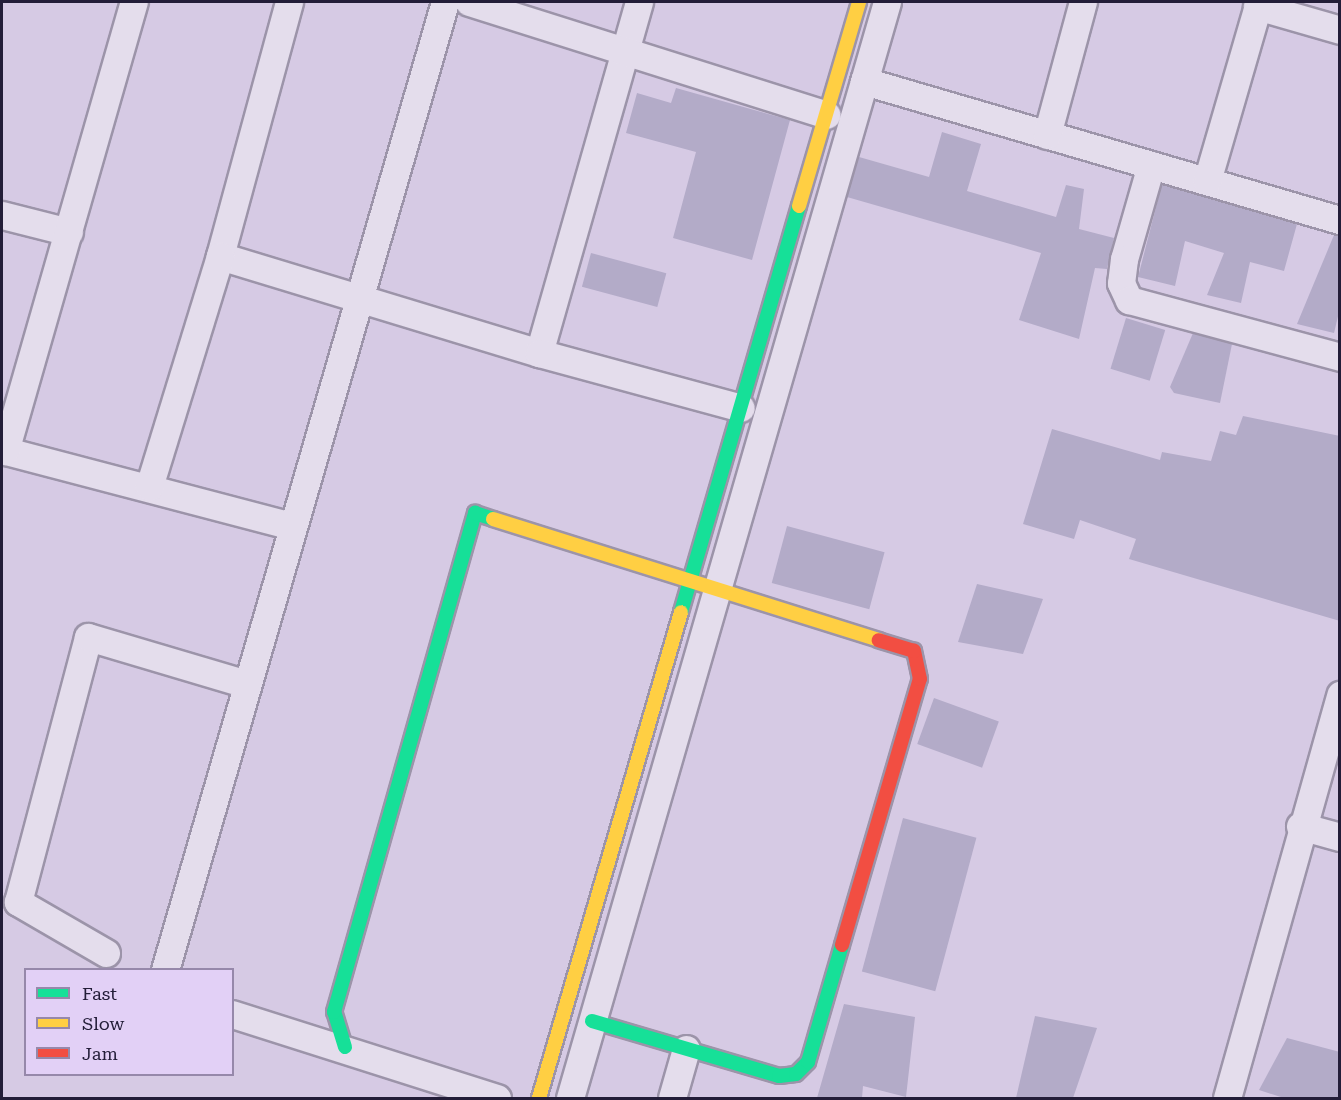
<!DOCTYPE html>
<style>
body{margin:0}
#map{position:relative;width:1341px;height:1100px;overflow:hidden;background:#d6cae4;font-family:"Roboto Serif",serif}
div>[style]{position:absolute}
.building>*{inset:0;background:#b3abc8;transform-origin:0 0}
.roads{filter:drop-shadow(2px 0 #9c94a9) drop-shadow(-2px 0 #9c94a9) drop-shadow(0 2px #9c94a9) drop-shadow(0 -2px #9c94a9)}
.street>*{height:27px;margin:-13.5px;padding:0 13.5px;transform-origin:13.5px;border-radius:13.5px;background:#e4ddec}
.fast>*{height:14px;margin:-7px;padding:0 7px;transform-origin:7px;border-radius:7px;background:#16e098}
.slow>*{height:14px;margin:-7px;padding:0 7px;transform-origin:7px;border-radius:7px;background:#ffcf43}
.jam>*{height:14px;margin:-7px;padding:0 7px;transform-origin:7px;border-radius:7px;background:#f24e42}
span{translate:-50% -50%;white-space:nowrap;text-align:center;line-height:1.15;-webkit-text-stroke:5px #e2d0f6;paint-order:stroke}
.frame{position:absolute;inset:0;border:3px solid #231d38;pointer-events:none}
.legend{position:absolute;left:24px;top:968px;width:210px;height:108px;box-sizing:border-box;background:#e2d0f6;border:2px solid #9688aa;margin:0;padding:8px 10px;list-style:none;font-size:18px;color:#231d38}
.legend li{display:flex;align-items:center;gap:12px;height:30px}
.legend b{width:30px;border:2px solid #9688aa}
</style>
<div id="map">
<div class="building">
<i style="clip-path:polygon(676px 88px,790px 120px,752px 260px,673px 238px,696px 152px,626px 133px,637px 93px,671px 103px)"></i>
<i style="clip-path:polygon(942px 132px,981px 144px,967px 191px,1056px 217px,1066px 185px,1084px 189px,1079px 229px,1114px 238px,1107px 269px,1095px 268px,1079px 339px,1019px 320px,1041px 253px,847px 197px,859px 157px,929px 177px)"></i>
<i style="clip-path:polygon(1162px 184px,1297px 224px,1284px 271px,1250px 262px,1241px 303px,1207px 295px,1224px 253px,1185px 241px,1175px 286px,1138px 277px)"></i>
<i style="clip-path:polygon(1334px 235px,1340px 235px,1340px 308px,1334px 333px,1297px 324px)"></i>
<i style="left:591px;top:253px;width:78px;height:35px;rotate:15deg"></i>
<i style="left:1126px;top:318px;width:41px;height:53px;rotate:17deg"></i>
<i style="clip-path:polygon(1193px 333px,1232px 344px,1220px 403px,1174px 393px,1170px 387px)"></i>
<i style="clip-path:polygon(1243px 416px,1340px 436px,1340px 621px,1129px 559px,1136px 539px,1080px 520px,1074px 539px,1023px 524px,1052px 429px,1160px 460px,1162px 452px,1211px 461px,1220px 431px,1236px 435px)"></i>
<i style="left:787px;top:526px;width:101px;height:59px;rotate:15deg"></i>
<i style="clip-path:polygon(977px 584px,1043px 599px,1023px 654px,958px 642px)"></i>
<i style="left:934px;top:698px;width:69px;height:49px;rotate:20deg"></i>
<i style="left:903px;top:818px;width:76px;height:159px;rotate:15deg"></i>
<i style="clip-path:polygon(844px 1004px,915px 1017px,906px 1097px,863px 1086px,862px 1098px,817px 1098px)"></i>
<i style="clip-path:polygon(1035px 1016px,1097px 1028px,1073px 1098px,1016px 1098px)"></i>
<i style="clip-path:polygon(1287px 1038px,1340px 1052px,1340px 1098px,1284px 1098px,1259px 1090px)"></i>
</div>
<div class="roads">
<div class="street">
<i style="left:289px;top:2px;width:263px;rotate:105.2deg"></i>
<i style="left:220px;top:256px;width:333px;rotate:16.9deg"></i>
<i style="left:539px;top:353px;width:365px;rotate:-74.1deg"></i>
<i style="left:469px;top:2px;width:375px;rotate:17.5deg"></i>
<i style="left:1257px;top:6px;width:86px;rotate:16.1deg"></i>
<i style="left:864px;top:81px;width:496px;rotate:16.3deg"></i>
<i style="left:1047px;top:135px;width:138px;rotate:-74.9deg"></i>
<i style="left:1151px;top:165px;width:98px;rotate:106deg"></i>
<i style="left:1124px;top:259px;width:24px;rotate:97deg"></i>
<i style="left:1121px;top:283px;width:19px;rotate:65deg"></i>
<i style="left:1129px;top:300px;width:219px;rotate:15.1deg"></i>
<i style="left:1207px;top:181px;width:186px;rotate:-73.8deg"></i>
<i style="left:2px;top:215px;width:69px;rotate:14.2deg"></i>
<i style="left:539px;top:353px;width:209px;rotate:15.2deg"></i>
<i style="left:2px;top:450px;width:300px;rotate:14.7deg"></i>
<i style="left:5px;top:451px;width:467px;rotate:-74deg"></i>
<i style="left:149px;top:487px;width:242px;rotate:-72.9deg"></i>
<i style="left:1300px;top:826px;width:41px;rotate:15.4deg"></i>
<i style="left:106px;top:953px;width:102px;rotate:-149.9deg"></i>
<i style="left:18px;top:902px;width:274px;rotate:-75.2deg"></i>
<i style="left:88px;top:637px;width:166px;rotate:16.5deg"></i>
<i style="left:165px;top:970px;width:1008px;rotate:-73.87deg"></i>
<i style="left:232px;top:1014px;width:278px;rotate:17.6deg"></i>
<i style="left:570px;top:1098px;width:1141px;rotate:-73.87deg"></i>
<i style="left:672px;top:1098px;width:51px;rotate:-74.1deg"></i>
<i style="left:1227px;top:1098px;width:419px;rotate:-74.3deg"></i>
</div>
<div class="fast">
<i style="left:681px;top:612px;width:423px;rotate:-73.8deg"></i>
<i style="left:592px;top:1021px;width:195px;rotate:16.4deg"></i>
<i style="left:779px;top:1076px;width:17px;rotate:-7deg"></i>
<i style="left:796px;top:1074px;width:17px;rotate:-45deg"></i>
<i style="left:808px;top:1062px;width:122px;rotate:-73.8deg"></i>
<i style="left:345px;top:1047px;width:37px;rotate:-107deg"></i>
<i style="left:334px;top:1012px;width:519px;rotate:-74.22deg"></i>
<i style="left:475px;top:513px;width:19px;rotate:18deg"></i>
</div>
<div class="slow">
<i style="left:799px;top:206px;width:213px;rotate:-73.6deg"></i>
<i style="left:493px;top:519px;width:405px;rotate:17.4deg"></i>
<i style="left:539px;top:1098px;width:506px;rotate:-73.71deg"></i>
</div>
<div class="jam">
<i style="left:842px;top:945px;width:277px;rotate:-73.7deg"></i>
<i style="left:920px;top:679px;width:29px;rotate:-102deg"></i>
<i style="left:914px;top:651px;width:37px;rotate:-163deg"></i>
</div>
</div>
<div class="frame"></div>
<ul class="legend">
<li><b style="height:8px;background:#16e098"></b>Fast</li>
<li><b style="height:8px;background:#ffcf43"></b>Slow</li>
<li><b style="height:8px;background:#f24e42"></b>Jam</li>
</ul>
</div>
